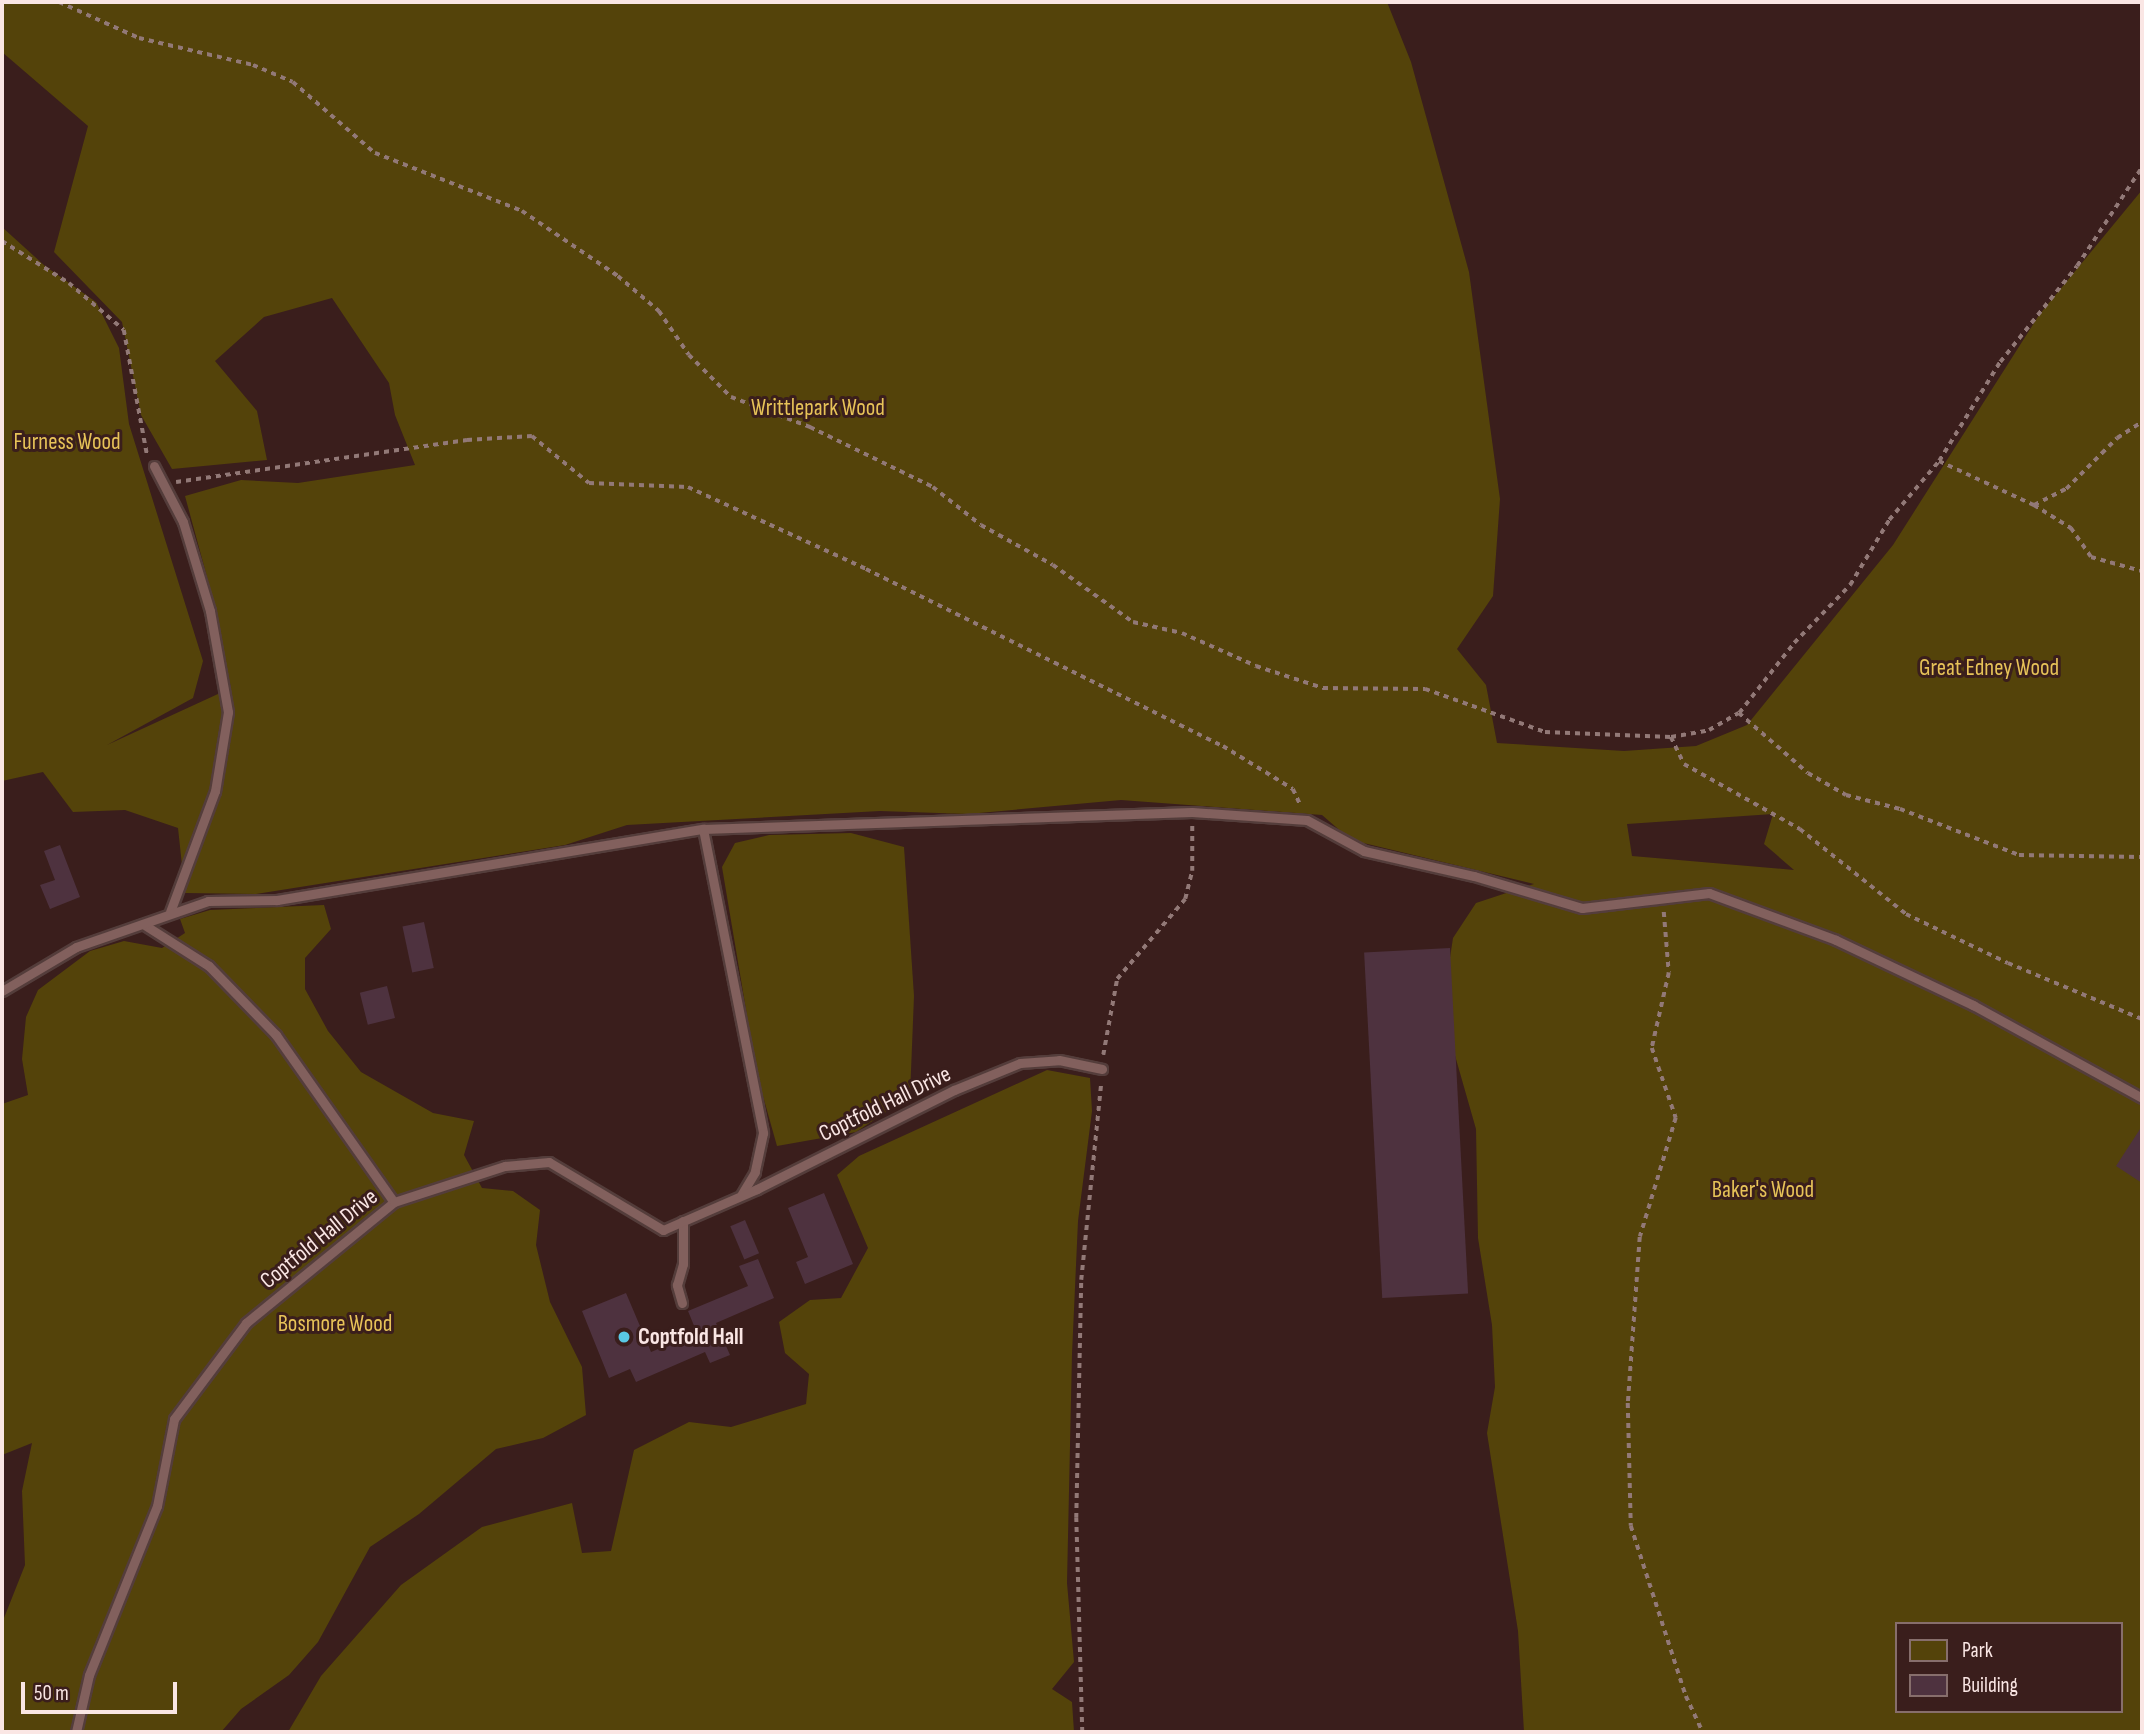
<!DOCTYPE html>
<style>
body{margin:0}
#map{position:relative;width:2144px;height:1734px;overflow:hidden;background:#3a1e1c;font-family:"Sofia Sans Condensed",sans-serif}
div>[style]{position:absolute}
.green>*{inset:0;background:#54430a}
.building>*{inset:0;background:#4e323f;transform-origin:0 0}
.path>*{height:3.5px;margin-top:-1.75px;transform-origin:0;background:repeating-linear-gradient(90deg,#927977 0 5px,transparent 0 10px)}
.roads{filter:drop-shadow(2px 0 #543d3b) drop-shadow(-2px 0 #543d3b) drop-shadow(0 2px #543d3b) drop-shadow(0 -2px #543d3b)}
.lane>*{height:9px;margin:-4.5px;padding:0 4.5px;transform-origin:4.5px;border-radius:4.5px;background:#82605d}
.dots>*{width:19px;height:19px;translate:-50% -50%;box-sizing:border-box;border:4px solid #3a1e1c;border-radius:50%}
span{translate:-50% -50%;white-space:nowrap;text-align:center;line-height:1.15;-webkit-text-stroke:6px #3a1e1c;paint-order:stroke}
.park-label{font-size:23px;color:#e7c358}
.street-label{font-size:23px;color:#fae6e4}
.poi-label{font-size:23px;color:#fae6e4;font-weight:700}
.left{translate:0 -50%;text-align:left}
.frame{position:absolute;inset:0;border:4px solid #fae6e4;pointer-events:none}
.legend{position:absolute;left:1895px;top:1622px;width:228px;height:91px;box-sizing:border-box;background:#3a1e1c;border:2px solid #876e6c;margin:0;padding:9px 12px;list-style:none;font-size:21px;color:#fae6e4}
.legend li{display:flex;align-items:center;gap:14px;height:35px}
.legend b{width:35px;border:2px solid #876e6c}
.scale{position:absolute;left:21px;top:1682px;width:156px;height:32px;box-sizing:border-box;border:4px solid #fae6e4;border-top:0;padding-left:9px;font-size:21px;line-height:24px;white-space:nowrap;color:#fae6e4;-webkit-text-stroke:5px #3a1e1c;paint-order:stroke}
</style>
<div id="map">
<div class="green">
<i style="clip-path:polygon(evenodd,2px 2px,1387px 2px,1411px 62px,1469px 272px,1500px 499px,1493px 596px,1457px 649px,1486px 685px,1497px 743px,1624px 751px,1696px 746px,1747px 725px,1893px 545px,2039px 315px,2142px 190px,2142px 1732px,1524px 1732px,1518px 1631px,1487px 1433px,1495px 1387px,1492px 1325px,1478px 1238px,1476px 1129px,1442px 1010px,1453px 938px,1476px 903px,1534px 884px,1351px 840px,1322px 815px,1121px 800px,968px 814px,880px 811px,627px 825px,565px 845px,256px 894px,185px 893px,178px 828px,125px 810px,73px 812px,43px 772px,2px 781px,2px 227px,45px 266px,96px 302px,119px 348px,129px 424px,203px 661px,193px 698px,107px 745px,231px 688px,210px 588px,185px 496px,241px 480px,298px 483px,415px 465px,395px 415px,389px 383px,332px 298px,264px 317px,215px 361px,257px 411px,267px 460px,172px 469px,141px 415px,122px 322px,54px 252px,88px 126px,2px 52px,2px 2px,1773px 814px,1764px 844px,1794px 870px,1632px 856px,1627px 824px,1773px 814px,2px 2px,1897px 1624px,2121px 1624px,2121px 1711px,1897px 1711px,1897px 1624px)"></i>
<i style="clip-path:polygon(851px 833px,904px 847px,914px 996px,910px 1096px,856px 1132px,777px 1146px,757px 1075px,722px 867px,735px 843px,769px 835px)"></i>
<i style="clip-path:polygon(324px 905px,331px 929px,305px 958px,305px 989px,328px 1031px,361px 1072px,433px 1113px,474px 1121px,464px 1155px,482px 1188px,513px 1191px,540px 1210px,536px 1245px,550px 1302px,582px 1367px,586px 1415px,543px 1438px,496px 1449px,419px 1514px,370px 1547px,318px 1642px,289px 1675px,241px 1709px,221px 1732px,2px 1732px,2px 1623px,25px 1565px,22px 1491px,32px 1443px,2px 1455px,2px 1104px,28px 1095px,22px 1059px,26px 1017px,38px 990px,90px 951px,124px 941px,162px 948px,185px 933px,180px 919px,210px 910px)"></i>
<i style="clip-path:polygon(1047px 1070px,1090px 1078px,1092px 1111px,1078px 1221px,1072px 1354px,1067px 1583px,1074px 1662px,1052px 1689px,1072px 1702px,1074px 1732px,288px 1732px,321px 1676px,401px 1585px,482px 1527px,572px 1503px,582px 1553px,611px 1551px,634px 1450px,689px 1422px,731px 1427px,806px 1404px,809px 1374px,785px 1353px,779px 1322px,810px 1300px,841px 1298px,868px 1248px,837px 1175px,859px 1156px)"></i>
</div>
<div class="building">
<i style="clip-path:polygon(60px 845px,80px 897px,50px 909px,40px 885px,55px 880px,44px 851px)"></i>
<i style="left:424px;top:922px;width:47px;height:22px;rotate:78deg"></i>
<i style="left:1450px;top:948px;width:346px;height:86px;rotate:87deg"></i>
<i style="left:387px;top:986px;width:33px;height:28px;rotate:76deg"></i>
<i style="clip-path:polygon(2142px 1126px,2142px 1183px,2116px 1166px)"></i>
<i style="clip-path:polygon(824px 1193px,853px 1264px,805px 1284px,796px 1262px,808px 1257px,788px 1208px)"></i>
<i style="left:745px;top:1220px;width:36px;height:16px;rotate:67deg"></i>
<i style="clip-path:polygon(758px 1259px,774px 1298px,716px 1323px,730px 1355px,710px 1363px,705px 1352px,636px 1382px,630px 1369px,609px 1378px,582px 1311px,626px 1293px,651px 1352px,697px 1333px,688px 1311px,748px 1286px,739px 1266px)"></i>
</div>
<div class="path">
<i style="left:59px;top:2px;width:88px;rotate:24.2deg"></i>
<i style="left:139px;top:38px;width:117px;rotate:13.3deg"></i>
<i style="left:253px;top:65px;width:43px;rotate:23deg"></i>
<i style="left:293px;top:82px;width:108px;rotate:40.9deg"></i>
<i style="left:375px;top:153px;width:158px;rotate:21.5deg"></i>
<i style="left:522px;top:211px;width:116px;rotate:34.1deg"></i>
<i style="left:618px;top:276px;width:54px;rotate:40.5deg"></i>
<i style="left:659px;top:311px;width:53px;rotate:55.7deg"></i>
<i style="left:689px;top:355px;width:59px;rotate:45deg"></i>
<i style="left:731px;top:397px;width:85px;rotate:20.8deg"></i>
<i style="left:810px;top:427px;width:137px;rotate:26deg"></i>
<i style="left:933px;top:487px;width:61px;rotate:38.4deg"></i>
<i style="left:981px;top:525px;width:82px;rotate:29.1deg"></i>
<i style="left:1053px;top:565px;width:98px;rotate:35.5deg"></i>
<i style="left:1133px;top:622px;width:50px;rotate:12.7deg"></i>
<i style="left:1182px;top:633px;width:81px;rotate:24deg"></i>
<i style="left:1256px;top:666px;width:71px;rotate:18.2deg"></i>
<i style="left:1323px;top:688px;width:102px;rotate:0.6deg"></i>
<i style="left:1425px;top:689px;width:127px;rotate:19.7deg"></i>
<i style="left:1545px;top:732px;width:126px;rotate:2.3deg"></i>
<i style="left:1671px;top:737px;width:39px;rotate:-10deg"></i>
<i style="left:1709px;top:730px;width:34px;rotate:-30deg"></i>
<i style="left:1739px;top:713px;width:89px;rotate:-51.8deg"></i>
<i style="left:1794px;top:643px;width:81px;rotate:-46deg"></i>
<i style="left:1850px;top:585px;width:76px;rotate:-59deg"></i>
<i style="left:1889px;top:520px;width:77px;rotate:-49.7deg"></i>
<i style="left:1939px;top:461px;width:116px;rotate:-58.4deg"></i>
<i style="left:2000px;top:362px;width:123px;rotate:-51.3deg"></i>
<i style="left:2077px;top:266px;width:118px;rotate:-56.7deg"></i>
<i style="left:2px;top:241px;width:79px;rotate:32.1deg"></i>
<i style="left:69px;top:283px;width:72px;rotate:40.5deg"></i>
<i style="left:124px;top:330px;width:126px;rotate:79.5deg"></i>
<i style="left:1939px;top:461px;width:105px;rotate:24.9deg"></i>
<i style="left:2034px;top:505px;width:44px;rotate:31.9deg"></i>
<i style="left:2071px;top:528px;width:35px;rotate:55deg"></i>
<i style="left:2091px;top:557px;width:53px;rotate:15.4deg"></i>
<i style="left:176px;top:482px;width:294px;rotate:-8.2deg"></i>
<i style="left:467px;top:440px;width:65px;rotate:-3.5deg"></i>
<i style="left:532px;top:436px;width:74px;rotate:39.5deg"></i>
<i style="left:589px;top:483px;width:99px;rotate:2.3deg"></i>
<i style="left:688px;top:487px;width:196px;rotate:24.7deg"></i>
<i style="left:866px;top:569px;width:398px;rotate:26.4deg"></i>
<i style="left:1223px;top:746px;width:82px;rotate:31.6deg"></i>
<i style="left:1293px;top:789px;width:19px;rotate:65deg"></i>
<i style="left:2034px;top:505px;width:36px;rotate:-27deg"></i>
<i style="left:2066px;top:489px;width:72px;rotate:-45deg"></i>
<i style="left:2117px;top:438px;width:30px;rotate:-33deg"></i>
<i style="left:1739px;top:713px;width:91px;rotate:41deg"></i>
<i style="left:1808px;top:773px;width:44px;rotate:30.1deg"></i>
<i style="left:1846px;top:795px;width:56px;rotate:14.5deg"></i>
<i style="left:1900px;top:809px;width:128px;rotate:21.1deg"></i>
<i style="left:2019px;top:855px;width:123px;rotate:0.9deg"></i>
<i style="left:1671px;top:737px;width:30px;rotate:64deg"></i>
<i style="left:1684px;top:764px;width:133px;rotate:29.3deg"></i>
<i style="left:1800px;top:829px;width:136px;rotate:38.7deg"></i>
<i style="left:1906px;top:914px;width:113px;rotate:25.7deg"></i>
<i style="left:2008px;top:963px;width:145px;rotate:22.7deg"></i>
<i style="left:1664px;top:912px;width:61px;rotate:85.3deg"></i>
<i style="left:1669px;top:973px;width:77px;rotate:102.8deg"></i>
<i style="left:1652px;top:1048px;width:74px;rotate:71.1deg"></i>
<i style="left:1676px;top:1118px;width:124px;rotate:106.8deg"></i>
<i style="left:1640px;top:1237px;width:166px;rotate:94.1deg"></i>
<i style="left:1628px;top:1403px;width:123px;rotate:88.6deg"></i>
<i style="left:1631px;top:1526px;width:179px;rotate:72.1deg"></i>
<i style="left:1686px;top:1696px;width:40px;rotate:65deg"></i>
<i style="left:1103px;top:1055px;width:77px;rotate:-79.6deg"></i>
<i style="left:1117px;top:979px;width:105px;rotate:-49.6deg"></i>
<i style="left:1185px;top:899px;width:29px;rotate:-76deg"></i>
<i style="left:1192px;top:871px;width:46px;rotate:-90deg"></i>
<i style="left:1082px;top:1732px;width:214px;rotate:-91.6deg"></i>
<i style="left:1076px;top:1518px;width:238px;rotate:-88.8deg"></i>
<i style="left:1081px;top:1280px;width:197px;rotate:-84.2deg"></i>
</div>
<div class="roads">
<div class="lane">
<i style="left:154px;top:466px;width:63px;rotate:62.6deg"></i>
<i style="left:183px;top:522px;width:93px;rotate:73.1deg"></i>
<i style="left:210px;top:611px;width:103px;rotate:79.9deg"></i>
<i style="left:228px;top:712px;width:80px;rotate:99.3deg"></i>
<i style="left:215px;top:791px;width:129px;rotate:110.4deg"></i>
<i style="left:703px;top:829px;width:310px;rotate:78.8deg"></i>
<i style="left:763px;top:1133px;width:40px;rotate:102deg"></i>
<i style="left:755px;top:1172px;width:26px;rotate:121deg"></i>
<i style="left:143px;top:924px;width:78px;rotate:32.5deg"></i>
<i style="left:209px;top:966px;width:96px;rotate:45.8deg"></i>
<i style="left:276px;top:1035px;width:204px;rotate:54.8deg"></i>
<i style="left:2px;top:991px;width:86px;rotate:-30.7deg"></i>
<i style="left:76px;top:947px;width:140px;rotate:-19.2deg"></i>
<i style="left:208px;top:901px;width:69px;rotate:-0.8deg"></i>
<i style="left:277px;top:900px;width:432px;rotate:-9.5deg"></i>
<i style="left:703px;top:829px;width:489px;rotate:-2deg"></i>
<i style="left:1192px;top:812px;width:115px;rotate:4deg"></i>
<i style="left:1307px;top:820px;width:65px;rotate:28.5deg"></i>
<i style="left:1364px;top:851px;width:113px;rotate:12.8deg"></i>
<i style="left:1474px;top:876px;width:113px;rotate:16.5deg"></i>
<i style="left:1582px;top:908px;width:128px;rotate:-6.7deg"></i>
<i style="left:1709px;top:893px;width:135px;rotate:20.3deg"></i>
<i style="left:1836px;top:940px;width:152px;rotate:25.4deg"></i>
<i style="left:1973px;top:1005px;width:193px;rotate:28.8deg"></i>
<i style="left:682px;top:1303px;width:19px;rotate:-106deg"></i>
<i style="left:677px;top:1285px;width:22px;rotate:-74deg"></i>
<i style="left:683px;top:1264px;width:43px;rotate:-90deg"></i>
<i style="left:76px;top:1732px;width:58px;rotate:-77.2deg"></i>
<i style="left:89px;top:1675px;width:182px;rotate:-68.1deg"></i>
<i style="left:157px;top:1506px;width:89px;rotate:-78.9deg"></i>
<i style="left:174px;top:1419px;width:120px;rotate:-53.1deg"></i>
<i style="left:246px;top:1323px;width:191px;rotate:-39.3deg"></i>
<i style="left:394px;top:1202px;width:117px;rotate:-18deg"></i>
<i style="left:505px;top:1166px;width:44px;rotate:-5.2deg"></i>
<i style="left:549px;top:1162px;width:133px;rotate:30.8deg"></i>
<i style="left:663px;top:1230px;width:103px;rotate:-23.6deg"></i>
<i style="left:757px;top:1189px;width:220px;rotate:-26.7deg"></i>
<i style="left:954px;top:1090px;width:71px;rotate:-22.2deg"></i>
<i style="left:1020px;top:1063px;width:39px;rotate:-4deg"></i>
<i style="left:1059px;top:1060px;width:44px;rotate:11.8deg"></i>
</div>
</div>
<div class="dots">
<i style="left:624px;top:1337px;background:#59c8e5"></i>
</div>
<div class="park-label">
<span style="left:818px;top:408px">Writtlepark Wood</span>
<span style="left:67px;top:442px">Furness Wood</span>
<span style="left:1989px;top:668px">Great Edney Wood</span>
<span style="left:1763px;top:1190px">Baker's Wood</span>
<span style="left:335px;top:1324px">Bosmore Wood</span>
</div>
<div class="street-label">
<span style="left:885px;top:1104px;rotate:-26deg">Coptfold Hall Drive</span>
<span style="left:319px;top:1239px;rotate:-39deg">Coptfold Hall Drive</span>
</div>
<div class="poi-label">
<span class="left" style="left:638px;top:1337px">Coptfold Hall</span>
</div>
<div class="frame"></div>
<ul class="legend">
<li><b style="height:19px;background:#54430a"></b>Park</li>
<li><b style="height:19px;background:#4e323f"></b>Building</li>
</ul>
<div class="scale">50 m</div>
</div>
